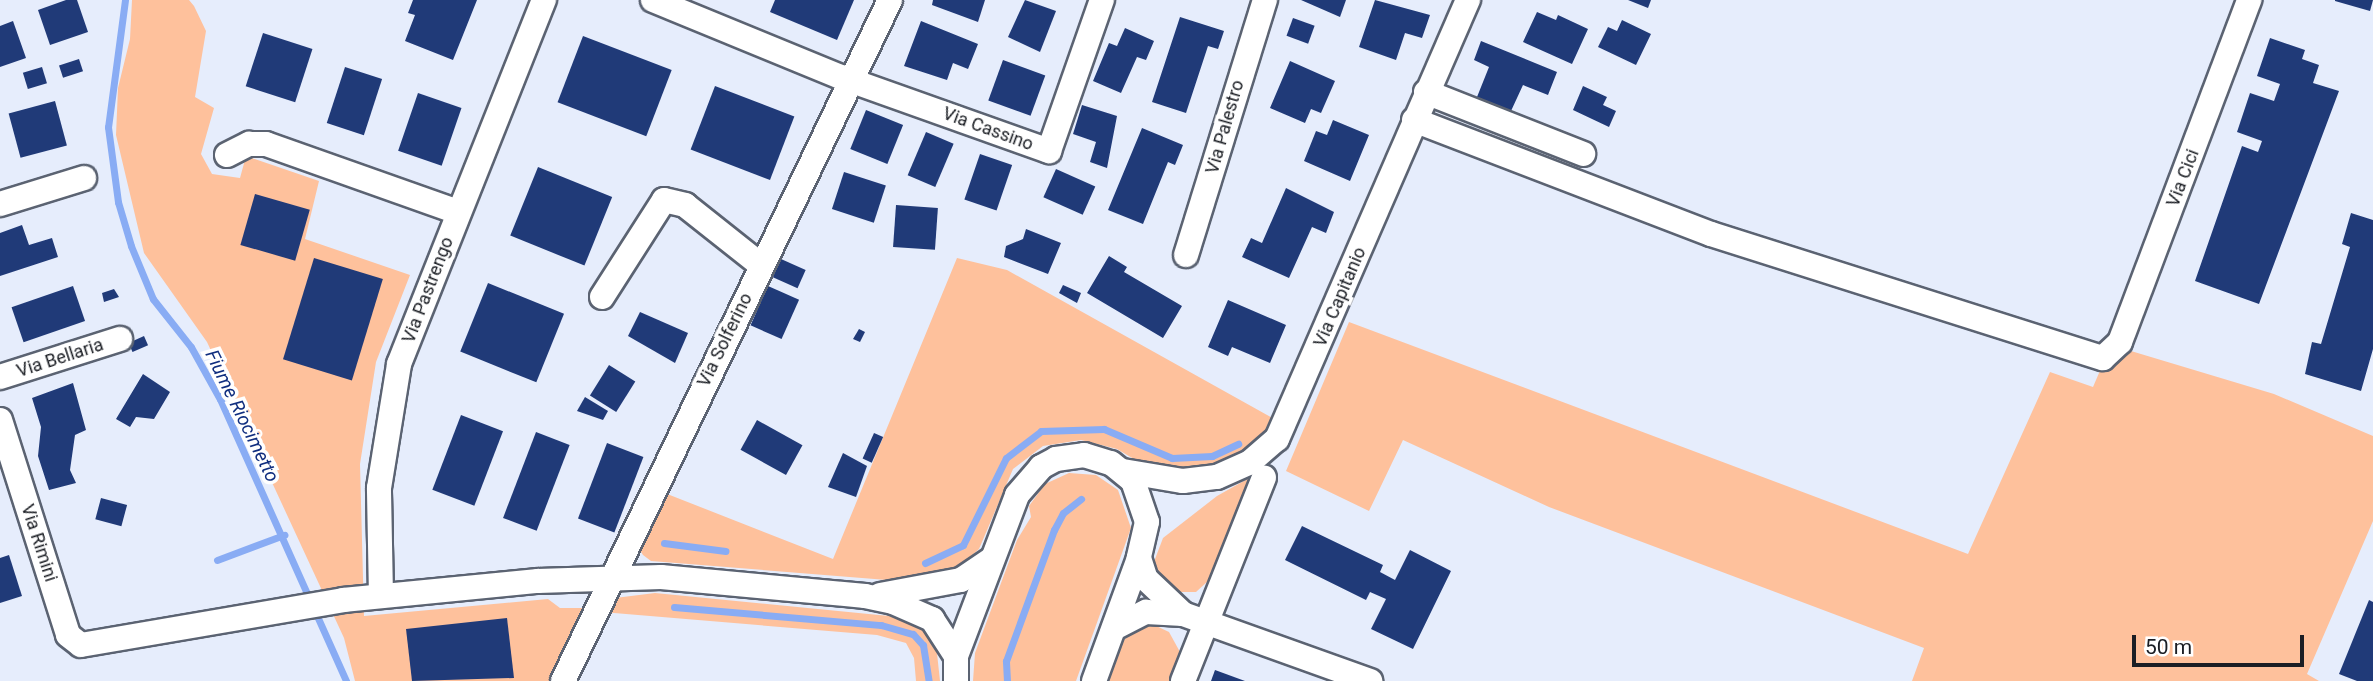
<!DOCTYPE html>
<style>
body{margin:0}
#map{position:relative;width:2373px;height:681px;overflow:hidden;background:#e6edfc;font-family:Roboto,sans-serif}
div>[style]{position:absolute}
.green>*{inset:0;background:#fec19c}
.stream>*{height:7px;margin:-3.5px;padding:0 3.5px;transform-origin:3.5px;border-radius:3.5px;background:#89acf4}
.building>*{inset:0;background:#203a78;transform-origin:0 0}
.roads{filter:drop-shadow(2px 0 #5b6372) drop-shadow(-2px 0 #5b6372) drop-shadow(0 2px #5b6372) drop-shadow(0 -2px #5b6372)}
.street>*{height:24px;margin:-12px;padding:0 12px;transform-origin:12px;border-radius:12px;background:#fff}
span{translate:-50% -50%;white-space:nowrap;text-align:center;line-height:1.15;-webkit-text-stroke:7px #fff;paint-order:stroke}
.street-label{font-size:18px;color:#1b1e24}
.water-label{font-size:19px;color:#102e7f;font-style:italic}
.scale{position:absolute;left:2132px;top:635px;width:172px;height:32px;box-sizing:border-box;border:4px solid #1b1e24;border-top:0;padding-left:9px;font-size:21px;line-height:24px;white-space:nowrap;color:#1b1e24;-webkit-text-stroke:5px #fff;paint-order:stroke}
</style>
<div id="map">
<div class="green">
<i style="clip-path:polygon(132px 0,189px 0,194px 6px,206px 31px,195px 97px,214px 108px,201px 154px,212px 174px,240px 178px,246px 156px,319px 181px,305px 239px,410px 275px,376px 362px,360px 464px,364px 616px,548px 599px,560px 608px,589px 608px,558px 681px,355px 681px,344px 638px,207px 342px,144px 253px,116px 135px,118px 88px,130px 39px)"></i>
<i style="clip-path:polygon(957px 258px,1007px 270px,1276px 420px,1259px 444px,1209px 470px,1149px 468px,1117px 449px,1081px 440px,1043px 446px,1013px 469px,979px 549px,956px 570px,887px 580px,651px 561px,643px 555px,638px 547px,657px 490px,833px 559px)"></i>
<i style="clip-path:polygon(1349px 322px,1968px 554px,2050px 372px,2093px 387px,2111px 345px,2274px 394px,2373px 436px,2373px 521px,2307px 674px,2319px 681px,1912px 681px,1924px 648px,1549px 507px,1403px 440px,1369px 511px,1286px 471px)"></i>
<i style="clip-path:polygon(1069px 473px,1096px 475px,1118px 490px,1131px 528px,1076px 681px,973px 681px,975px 653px,1017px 540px,1031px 517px,1029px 506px,1045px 484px)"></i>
<i style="clip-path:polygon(1251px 477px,1208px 581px,1196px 592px,1171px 592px,1152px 567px,1163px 538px,1217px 496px)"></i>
<i style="clip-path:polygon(655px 593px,899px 617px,923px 627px,936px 644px,940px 681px,916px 681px,914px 658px,906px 643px,877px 635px,602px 612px,615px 598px)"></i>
<i style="clip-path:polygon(1152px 624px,1169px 632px,1180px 652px,1174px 681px,1109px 681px,1124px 640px,1140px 625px)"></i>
</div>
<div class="stream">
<i style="left:125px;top:0;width:128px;rotate:97.6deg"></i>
<i style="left:108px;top:127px;width:76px;rotate:82.4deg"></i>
<i style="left:118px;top:202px;width:46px;rotate:73.5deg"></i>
<i style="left:131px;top:246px;width:57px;rotate:67.5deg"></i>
<i style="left:153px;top:299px;width:61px;rotate:51.6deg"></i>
<i style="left:191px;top:347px;width:60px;rotate:60.9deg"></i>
<i style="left:220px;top:399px;width:309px;rotate:65.9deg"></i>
<i style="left:664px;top:543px;width:62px;rotate:7.5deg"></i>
<i style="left:217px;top:560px;width:72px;rotate:-20.5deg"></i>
<i style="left:925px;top:563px;width:42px;rotate:-25.3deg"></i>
<i style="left:963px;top:545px;width:97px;rotate:-63.7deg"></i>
<i style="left:1006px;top:458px;width:44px;rotate:-37.6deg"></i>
<i style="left:1041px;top:431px;width:63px;rotate:-1.8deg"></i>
<i style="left:1104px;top:429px;width:74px;rotate:23.1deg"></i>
<i style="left:1172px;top:458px;width:40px;rotate:-2.9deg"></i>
<i style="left:1212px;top:456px;width:29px;rotate:-25deg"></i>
<i style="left:674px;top:607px;width:208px;rotate:5deg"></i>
<i style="left:881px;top:625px;width:33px;rotate:16deg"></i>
<i style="left:913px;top:634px;width:15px;rotate:48deg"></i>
<i style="left:923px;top:645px;width:36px;rotate:81deg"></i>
<i style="left:1007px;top:681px;width:20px;rotate:-93deg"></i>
<i style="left:1006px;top:661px;width:140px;rotate:-69.9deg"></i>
<i style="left:1054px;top:530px;width:19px;rotate:-62deg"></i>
<i style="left:1063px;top:513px;width:23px;rotate:-38deg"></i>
</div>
<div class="building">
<i style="clip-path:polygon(66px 0,77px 0,88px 32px,50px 45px,38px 10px)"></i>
<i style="clip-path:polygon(413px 0,477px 0,453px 60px,405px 41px,415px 15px,408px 13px)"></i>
<i style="clip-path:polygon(775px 0,854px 0,837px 40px,770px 12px)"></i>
<i style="clip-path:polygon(933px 0,985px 0,978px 22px,932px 5px)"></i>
<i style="clip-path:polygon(1025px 0,1056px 11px,1040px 52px,1008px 37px)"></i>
<i style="clip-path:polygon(1301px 0,1346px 0,1340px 17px)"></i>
<i style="clip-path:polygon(1375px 0,1430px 15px,1422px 38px,1405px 33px,1396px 60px,1359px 47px)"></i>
<i style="clip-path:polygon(1628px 0,1651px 0,1648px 8px)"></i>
<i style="clip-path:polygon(2373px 0,2370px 11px,2335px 1px,2335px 0)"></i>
<i style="clip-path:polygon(1537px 12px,1556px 20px,1558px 15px,1588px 29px,1572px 64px,1523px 42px)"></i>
<i style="clip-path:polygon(1180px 17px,1224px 31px,1218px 49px,1208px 46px,1186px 113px,1152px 102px)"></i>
<i style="left:1293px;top:18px;width:23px;height:19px;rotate:20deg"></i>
<i style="clip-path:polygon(1622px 20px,1651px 34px,1636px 65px,1598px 47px,1608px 27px,1617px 31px)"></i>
<i style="clip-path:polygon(13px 21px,26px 58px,0 67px,0 26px)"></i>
<i style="clip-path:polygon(921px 21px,978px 44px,968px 69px,953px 63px,947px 80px,904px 66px)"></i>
<i style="clip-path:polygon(1125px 28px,1154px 41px,1146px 60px,1137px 57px,1121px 93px,1093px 81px,1109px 43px,1117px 46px)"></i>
<i style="left:263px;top:33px;width:52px;height:56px;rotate:18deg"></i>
<i style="left:583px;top:36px;width:95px;height:71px;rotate:21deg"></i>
<i style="clip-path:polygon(2270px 38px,2305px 50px,2302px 59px,2319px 65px,2313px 83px,2339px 91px,2259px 304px,2195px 281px,2242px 146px,2258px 152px,2262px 141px,2237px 132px,2250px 93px,2274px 101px,2280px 84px,2257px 76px)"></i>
<i style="clip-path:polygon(1481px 41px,1557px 72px,1548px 95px,1523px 85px,1511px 111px,1477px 97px,1489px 67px,1474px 60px)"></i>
<i style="left:79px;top:59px;width:13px;height:21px;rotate:72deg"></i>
<i style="left:1003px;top:60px;width:45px;height:43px;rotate:20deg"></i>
<i style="clip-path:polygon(1290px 61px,1335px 81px,1321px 113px,1311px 109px,1305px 123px,1270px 108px)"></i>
<i style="left:42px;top:67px;width:17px;height:20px;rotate:73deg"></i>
<i style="left:345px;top:67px;width:39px;height:59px;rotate:18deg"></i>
<i style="left:715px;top:86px;width:85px;height:68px;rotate:21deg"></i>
<i style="clip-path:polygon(1583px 86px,1607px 97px,1603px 105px,1616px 111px,1609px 127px,1573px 110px)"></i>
<i style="left:418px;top:93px;width:46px;height:61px;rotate:19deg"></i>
<i style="left:55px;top:101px;width:46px;height:48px;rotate:75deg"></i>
<i style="clip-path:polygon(1082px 105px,1117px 116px,1107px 168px,1090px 162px,1096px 142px,1073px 134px)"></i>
<i style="left:866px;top:110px;width:40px;height:42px;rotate:22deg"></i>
<i style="clip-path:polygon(1333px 120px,1369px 135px,1350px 181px,1304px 161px,1316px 131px,1327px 135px)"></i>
<i style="clip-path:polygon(1142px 128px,1183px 145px,1175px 165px,1168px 162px,1143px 224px,1108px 210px)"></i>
<i style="left:926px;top:132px;width:30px;height:47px;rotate:23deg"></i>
<i style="left:980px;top:154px;width:34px;height:48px;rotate:19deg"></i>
<i style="left:538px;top:167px;width:80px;height:74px;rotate:22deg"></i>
<i style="left:1056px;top:169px;width:43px;height:31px;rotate:24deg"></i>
<i style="left:844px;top:172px;width:44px;height:39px;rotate:18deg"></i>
<i style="clip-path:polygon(1286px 188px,1334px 212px,1326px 233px,1312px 227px,1289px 278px,1242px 257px,1251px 238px,1262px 243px)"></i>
<i style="left:255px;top:194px;width:57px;height:53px;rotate:16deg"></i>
<i style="left:896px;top:205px;width:42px;height:42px;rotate:4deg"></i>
<i style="clip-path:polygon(2351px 213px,2373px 220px,2373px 349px,2361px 391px,2305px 374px,2312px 342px,2321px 344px,2350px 247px,2342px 244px)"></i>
<i style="clip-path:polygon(22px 225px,29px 245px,52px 238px,58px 257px,0 276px,0 233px)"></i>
<i style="clip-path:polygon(1026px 229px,1061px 243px,1048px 274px,1004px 257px,1006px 246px,1023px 239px)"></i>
<i style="clip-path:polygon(1109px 256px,1127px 267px,1124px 272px,1182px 306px,1163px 338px,1087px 293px)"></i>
<i style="left:314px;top:258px;width:72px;height:106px;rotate:17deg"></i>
<i style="left:781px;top:259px;width:27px;height:20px;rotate:24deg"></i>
<i style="left:488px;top:283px;width:82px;height:74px;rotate:22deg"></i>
<i style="clip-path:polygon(1063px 285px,1081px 293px,1077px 303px,1059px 293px)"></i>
<i style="left:73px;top:286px;width:37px;height:65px;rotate:71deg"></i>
<i style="left:768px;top:286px;width:34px;height:43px;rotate:24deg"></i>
<i style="clip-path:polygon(114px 289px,119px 297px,104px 302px,102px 293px)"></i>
<i style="clip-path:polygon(1228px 300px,1286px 325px,1270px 363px,1232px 347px,1228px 356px,1208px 347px)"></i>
<i style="clip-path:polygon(640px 312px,688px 333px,675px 363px,628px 336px)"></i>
<i style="clip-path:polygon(859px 329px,865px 332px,860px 342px,853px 339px)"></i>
<i style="left:144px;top:336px;width:10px;height:17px;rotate:66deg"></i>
<i style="left:609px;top:365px;width:31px;height:36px;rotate:32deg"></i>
<i style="clip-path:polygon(143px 374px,170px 392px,154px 419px,136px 417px,130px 427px,116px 419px)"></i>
<i style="clip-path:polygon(73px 383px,86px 430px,75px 435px,70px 470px,76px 483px,49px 490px,38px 456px,41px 427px,32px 398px)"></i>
<i style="clip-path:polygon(585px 397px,608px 411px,603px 420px,577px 411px)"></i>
<i style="left:461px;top:415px;width:45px;height:80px;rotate:21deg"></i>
<i style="left:757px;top:420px;width:52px;height:34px;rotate:29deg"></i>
<i style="left:536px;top:432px;width:36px;height:92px;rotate:21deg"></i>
<i style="left:874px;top:433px;width:10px;height:28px;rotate:24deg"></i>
<i style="left:607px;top:443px;width:39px;height:81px;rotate:21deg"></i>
<i style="clip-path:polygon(843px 453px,867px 466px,856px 497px,828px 487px)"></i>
<i style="left:101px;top:498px;width:27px;height:22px;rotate:15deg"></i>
<i style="clip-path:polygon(1302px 526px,1383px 565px,1380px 572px,1395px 580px,1410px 550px,1451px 571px,1413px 649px,1371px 629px,1386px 599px,1370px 592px,1366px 600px,1285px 560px)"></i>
<i style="clip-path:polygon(9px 555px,22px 596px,0 603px,0 558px)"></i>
<i style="clip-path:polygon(2369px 600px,2373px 602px,2373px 681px,2357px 681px,2339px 674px)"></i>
<i style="clip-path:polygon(507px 618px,514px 678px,412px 681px,406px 629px)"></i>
<i style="clip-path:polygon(1215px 670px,1245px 681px,1211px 681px)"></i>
</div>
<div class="roads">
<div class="street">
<i style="left:653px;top:0;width:203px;rotate:22.3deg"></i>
<i style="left:841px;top:77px;width:221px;rotate:19.6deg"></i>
<i style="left:1049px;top:151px;width:160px;rotate:-70.7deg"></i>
<i style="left:1426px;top:92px;width:169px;rotate:21.5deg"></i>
<i style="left:1414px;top:120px;width:318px;rotate:21deg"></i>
<i style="left:1711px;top:234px;width:411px;rotate:17.6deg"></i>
<i style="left:2103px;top:358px;width:23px;rotate:-43deg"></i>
<i style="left:2120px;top:342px;width:366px;rotate:-69.3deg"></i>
<i style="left:227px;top:155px;width:25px;rotate:-27deg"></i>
<i style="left:249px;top:144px;width:17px"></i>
<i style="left:266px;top:144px;width:204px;rotate:19.5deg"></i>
<i style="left:0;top:204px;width:88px;rotate:-17.2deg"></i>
<i style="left:1186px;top:255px;width:267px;rotate:-72.8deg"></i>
<i style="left:602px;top:297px;width:115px;rotate:-57.4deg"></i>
<i style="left:664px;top:200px;width:22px;rotate:13deg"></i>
<i style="left:685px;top:205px;width:98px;rotate:38.4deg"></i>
<i style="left:0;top:377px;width:126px;rotate:-17.6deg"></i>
<i style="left:0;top:420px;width:225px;rotate:72.4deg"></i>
<i style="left:68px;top:635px;width:16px;rotate:38deg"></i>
<i style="left:81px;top:645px;width:266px;rotate:-9.7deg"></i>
<i style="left:343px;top:600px;width:196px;rotate:-5.6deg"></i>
<i style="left:538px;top:581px;width:123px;rotate:-1.9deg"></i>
<i style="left:661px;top:577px;width:205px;rotate:5.3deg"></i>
<i style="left:865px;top:596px;width:29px;rotate:12deg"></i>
<i style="left:893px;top:602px;width:43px;rotate:23.6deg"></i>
<i style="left:932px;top:619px;width:44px;rotate:57deg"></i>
<i style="left:1123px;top:471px;width:61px;rotate:9.5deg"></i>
<i style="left:1183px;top:481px;width:34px;rotate:-7deg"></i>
<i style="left:1217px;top:477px;width:35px;rotate:-24deg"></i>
<i style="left:1249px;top:463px;width:37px;rotate:-41deg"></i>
<i style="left:1277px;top:439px;width:479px;rotate:-66.5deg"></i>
<i style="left:1139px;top:558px;width:22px;rotate:72deg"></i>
<i style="left:1146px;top:579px;width:51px;rotate:43.4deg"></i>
<i style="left:1183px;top:614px;width:199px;rotate:19.7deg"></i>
<i style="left:880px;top:595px;width:82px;rotate:-10.5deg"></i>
<i style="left:961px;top:580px;width:37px;rotate:-34deg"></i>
<i style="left:381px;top:596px;width:108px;rotate:-91.1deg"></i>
<i style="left:379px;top:488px;width:126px;rotate:-80.8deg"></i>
<i style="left:399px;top:364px;width:392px;rotate:-68.3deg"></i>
<i style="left:1114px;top:628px;width:36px;rotate:-27deg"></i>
<i style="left:1146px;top:612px;width:37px;rotate:3deg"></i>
<i style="left:563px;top:681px;width:755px;rotate:-64.35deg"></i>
<i style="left:956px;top:681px;width:25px;rotate:-90deg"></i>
<i style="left:956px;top:656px;width:172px;rotate:-69.2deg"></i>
<i style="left:1017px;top:495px;width:37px;rotate:-49deg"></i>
<i style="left:1041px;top:467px;width:17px;rotate:-28deg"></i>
<i style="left:1056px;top:459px;width:28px;rotate:-8deg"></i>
<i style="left:1084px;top:455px;width:28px;rotate:17deg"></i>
<i style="left:1111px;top:463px;width:28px;rotate:39deg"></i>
<i style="left:1133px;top:481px;width:43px;rotate:71.1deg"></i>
<i style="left:1147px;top:522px;width:37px;rotate:103deg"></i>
<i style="left:1139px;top:558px;width:131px;rotate:110.1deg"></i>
<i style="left:1183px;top:681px;width:219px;rotate:-68.3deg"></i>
</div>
</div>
<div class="street-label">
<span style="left:1225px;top:127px;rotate:-74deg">Via Palestro</span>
<span style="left:988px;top:129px;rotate:20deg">Via Cassino</span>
<span style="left:2183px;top:178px;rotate:-69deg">Via Cici</span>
<span style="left:428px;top:290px;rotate:-69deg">Via Pastrengo</span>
<span style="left:1340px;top:297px;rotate:-67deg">Via Capitanio</span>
<span style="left:725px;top:340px;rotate:-64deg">Via Solferino</span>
<span style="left:60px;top:358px;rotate:-18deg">Via Bellaria</span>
<span style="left:39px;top:543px;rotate:72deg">Via Rimini</span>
</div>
<div class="water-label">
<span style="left:242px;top:416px;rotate:64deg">Fiume Riocimetto</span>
</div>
<div class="scale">50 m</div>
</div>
